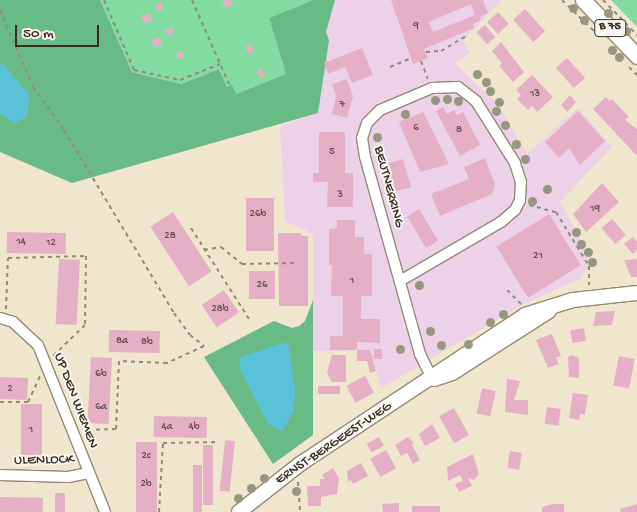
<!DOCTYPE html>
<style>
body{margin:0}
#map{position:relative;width:637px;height:512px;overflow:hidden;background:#f0e6cd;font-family:"Gochi Hand",sans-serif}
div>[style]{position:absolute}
.built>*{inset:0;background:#edd1e9}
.green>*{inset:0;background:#82dba0}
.forest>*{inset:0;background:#69bb86}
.water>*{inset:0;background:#5bc1d9}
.building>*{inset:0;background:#e5b0c5;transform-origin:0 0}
.path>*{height:2px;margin-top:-1px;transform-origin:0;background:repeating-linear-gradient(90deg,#968876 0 4px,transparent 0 8px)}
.roads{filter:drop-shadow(1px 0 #968876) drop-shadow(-1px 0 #968876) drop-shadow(0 1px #968876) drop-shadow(0 -1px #968876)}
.street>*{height:10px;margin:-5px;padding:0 5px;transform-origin:5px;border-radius:5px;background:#fff}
.secondary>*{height:14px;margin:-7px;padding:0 7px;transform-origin:7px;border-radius:7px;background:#fff}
.primary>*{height:15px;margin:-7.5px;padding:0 7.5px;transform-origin:7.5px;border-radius:7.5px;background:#fff}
.trees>*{width:9px;height:9px;margin:-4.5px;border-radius:50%;background:#96977e}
span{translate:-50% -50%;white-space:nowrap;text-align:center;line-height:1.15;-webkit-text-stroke:4px #f6f6f2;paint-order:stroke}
.number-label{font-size:11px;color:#664c48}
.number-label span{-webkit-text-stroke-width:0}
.shield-label span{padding:1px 4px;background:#f6f6f2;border:1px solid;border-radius:4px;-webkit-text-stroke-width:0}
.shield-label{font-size:12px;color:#3b2a1e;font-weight:700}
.street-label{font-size:14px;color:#3b2a1e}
.scale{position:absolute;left:15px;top:25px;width:84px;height:22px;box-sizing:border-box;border:2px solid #3b2a1e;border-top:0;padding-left:6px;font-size:15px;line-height:18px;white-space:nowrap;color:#3b2a1e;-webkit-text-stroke:4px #f6f6f2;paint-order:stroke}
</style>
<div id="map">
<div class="built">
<i style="clip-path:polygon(335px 0,502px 0,463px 41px,470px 52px,455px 64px,497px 103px,527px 154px,578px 108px,612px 147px,560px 202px,593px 261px,580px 279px,526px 303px,381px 388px,370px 350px,313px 351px,313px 234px,285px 221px,280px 126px,318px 113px,326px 32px)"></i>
</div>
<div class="green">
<i style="clip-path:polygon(100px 0,313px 0,269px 18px,286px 74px,236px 94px,227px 87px,219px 69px,181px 84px,132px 72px)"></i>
<i style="clip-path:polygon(611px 0,637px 0,637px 27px)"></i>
</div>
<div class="forest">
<i style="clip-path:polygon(0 0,100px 0,132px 72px,181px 84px,219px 69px,227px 87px,232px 85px,236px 94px,286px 74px,269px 18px,313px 0,335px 0,326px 32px,329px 40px,318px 113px,72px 183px,0 152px)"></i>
<i style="clip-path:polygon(313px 300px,313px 435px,273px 464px,204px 357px,274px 321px,292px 328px,299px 326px,305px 321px)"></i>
</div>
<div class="water">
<i style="clip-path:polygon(3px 64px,29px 95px,27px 116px,15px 124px,0 113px,0 66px)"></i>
<i style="clip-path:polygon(284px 343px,288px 343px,295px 390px,294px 410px,282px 431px,268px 424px,239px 367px,241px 357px)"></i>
</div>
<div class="building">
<i style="clip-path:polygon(225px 0,231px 0,233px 4px,225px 8px,222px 1px)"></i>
<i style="clip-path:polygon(evenodd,391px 0,483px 0,488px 13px,480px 17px,481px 20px,473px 24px,474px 28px,424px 49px,428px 58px,413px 64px,391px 0,471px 4px,475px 15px,433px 32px,429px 22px,471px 4px)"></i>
<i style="clip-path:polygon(161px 2px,164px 9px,157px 11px,155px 5px)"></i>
<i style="left:525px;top:9px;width:30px;height:16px;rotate:48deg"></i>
<i style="left:498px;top:12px;width:16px;height:15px;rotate:47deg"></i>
<i style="left:149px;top:13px;width:8px;height:8px;rotate:67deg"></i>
<i style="left:485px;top:25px;width:16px;height:11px;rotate:50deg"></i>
<i style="clip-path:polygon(172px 27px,174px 33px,168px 36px,165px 30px)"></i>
<i style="left:159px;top:37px;width:8px;height:8px;rotate:67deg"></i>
<i style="clip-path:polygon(501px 42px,524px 72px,513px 82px,499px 66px,502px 63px,492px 51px)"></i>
<i style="clip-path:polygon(251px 44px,254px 52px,249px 54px,245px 47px)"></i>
<i style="clip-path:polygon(362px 48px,373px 75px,352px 83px,345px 67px,328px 74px,324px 63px)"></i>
<i style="left:182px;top:51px;width:6px;height:6px;rotate:72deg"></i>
<i style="left:567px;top:58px;width:27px;height:15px;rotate:48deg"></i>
<i style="left:261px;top:68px;width:9px;height:5px;rotate:63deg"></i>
<i style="clip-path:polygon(532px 75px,553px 97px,537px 112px,532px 106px,528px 110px,517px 99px,521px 95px,516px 90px)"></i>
<i style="clip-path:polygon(347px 79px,353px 96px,347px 118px,332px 114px,336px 96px,332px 84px)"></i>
<i style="clip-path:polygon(570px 95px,576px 102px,567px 112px,561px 105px)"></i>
<i style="clip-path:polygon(606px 97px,610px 101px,612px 99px,629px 117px,625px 120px,637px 129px,637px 156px,593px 109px)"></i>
<i style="clip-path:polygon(443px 107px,447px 114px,454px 110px,457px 115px,463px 112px,480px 145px,460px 156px,436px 111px)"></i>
<i style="clip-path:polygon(578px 111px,605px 141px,580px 165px,569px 148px,559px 158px,545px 142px)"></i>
<i style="clip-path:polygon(423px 112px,449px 164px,420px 172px,399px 122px)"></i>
<i style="clip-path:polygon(319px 132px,345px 132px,345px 173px,353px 173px,353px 207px,327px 207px,328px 182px,313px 182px,313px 173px,319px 173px)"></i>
<i style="clip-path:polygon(485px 158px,495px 184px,492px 194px,440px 216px,431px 194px,469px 179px,464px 167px)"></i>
<i style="left:403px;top:159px;width:29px;height:16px;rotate:74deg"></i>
<i style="clip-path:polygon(602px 183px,619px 202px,586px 232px,573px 214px)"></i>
<i style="left:246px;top:198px;width:28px;height:53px"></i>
<i style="left:419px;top:209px;width:37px;height:14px;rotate:59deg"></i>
<i style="left:173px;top:212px;width:71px;height:27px;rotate:57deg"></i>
<i style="left:549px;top:214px;width:60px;height:62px;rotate:58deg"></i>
<i style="left:612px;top:219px;width:21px;height:14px;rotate:49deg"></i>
<i style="clip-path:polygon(337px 220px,355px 220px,355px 237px,364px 237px,364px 254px,372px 254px,372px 296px,361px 296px,361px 319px,380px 319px,380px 343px,357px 342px,357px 350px,330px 350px,330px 336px,343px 336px,343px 296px,331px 296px,332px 265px,329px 265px,329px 229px,337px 228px)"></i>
<i style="left:7px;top:232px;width:59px;height:21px;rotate:1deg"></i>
<i style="clip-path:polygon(278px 233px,301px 233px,301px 236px,308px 236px,308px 306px,279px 306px)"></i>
<i style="clip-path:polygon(633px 237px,637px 242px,637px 250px,633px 254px,624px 244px)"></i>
<i style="left:59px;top:259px;width:21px;height:65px;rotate:3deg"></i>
<i style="clip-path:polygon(637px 259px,637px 277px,631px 277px,624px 260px)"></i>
<i style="left:249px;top:271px;width:26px;height:28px"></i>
<i style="left:224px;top:290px;width:27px;height:27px;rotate:56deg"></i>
<i style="clip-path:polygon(615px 311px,612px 325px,593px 326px,596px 312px)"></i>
<i style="left:584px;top:328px;width:13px;height:14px;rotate:81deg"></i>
<i style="left:109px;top:330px;width:51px;height:22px;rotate:1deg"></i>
<i style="clip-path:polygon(552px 334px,561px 356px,556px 358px,559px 364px,548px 368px,536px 340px)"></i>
<i style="left:374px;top:349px;width:8px;height:10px"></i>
<i style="clip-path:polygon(357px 350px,370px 350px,376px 371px,370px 373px,367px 361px,357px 361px)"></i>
<i style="clip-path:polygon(332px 355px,346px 355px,346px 382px,332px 382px,327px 373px)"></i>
<i style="clip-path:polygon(572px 355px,579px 358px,579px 378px,569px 377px,568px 357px)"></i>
<i style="left:619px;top:356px;width:16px;height:30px;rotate:11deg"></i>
<i style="left:91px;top:357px;width:21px;height:66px;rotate:3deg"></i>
<i style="left:365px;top:376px;width:19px;height:21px;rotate:62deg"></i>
<i style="left:0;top:377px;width:28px;height:22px;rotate:2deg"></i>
<i style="clip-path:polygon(507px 379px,520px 381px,514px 400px,528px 400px,528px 415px,505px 412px)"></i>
<i style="left:318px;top:386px;width:22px;height:8px"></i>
<i style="left:482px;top:388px;width:14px;height:26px;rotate:12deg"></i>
<i style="clip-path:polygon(573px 393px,588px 395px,585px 415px,580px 414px,579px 420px,569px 418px)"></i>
<i style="left:21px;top:404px;width:21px;height:51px"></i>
<i style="left:547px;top:407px;width:14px;height:17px;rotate:8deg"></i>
<i style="left:454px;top:408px;width:31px;height:17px;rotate:61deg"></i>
<i style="left:154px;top:416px;width:53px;height:21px;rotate:1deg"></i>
<i style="clip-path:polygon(432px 424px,440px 438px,425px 446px,419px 434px)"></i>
<i style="left:379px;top:437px;width:10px;height:14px;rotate:61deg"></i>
<i style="clip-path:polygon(408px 437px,414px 443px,412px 445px,420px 460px,413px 464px,407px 453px,401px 456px,395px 445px)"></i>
<i style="left:225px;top:440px;width:10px;height:51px;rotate:6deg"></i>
<i style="left:136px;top:442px;width:21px;height:70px"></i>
<i style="left:203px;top:445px;width:10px;height:60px"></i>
<i style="left:386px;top:450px;width:21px;height:18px;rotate:61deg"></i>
<i style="left:510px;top:451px;width:12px;height:17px;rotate:9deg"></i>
<i style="clip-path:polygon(473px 454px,479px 474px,474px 480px,468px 478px,472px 486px,459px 492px,455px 484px,463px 481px,460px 475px,448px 481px,447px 467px)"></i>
<i style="clip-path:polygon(361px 463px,368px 476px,353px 484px,351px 480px,348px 482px,347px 471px)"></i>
<i style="left:193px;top:465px;width:9px;height:47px"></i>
<i style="clip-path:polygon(333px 468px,339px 478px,337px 494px,321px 497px,321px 506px,308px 506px,307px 486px,320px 486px,320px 479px,325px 479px,322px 475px)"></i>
<i style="left:55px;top:493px;width:10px;height:19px"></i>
<i style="left:0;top:497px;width:43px;height:15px;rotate:1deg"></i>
<i style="clip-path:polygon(399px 503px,399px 512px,383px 512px,382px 504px)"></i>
<i style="clip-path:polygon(553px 504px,564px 504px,564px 512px,542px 512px,542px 507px)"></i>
<i style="clip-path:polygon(637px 504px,637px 512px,621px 512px,620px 509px)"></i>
<i style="left:412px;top:506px;width:28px;height:6px"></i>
</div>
<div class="path">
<i style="left:104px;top:0;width:76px;rotate:66.8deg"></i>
<i style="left:134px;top:70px;width:47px;rotate:12.3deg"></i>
<i style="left:180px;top:80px;width:43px;rotate:-21.8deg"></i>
<i style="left:192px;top:0;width:92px;rotate:66.2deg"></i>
<i style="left:562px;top:0;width:50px;rotate:44.2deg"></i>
<i style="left:603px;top:0;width:49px;rotate:45.8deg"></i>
<i style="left:0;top:10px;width:84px;rotate:66.8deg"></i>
<i style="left:33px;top:87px;width:53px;rotate:54.2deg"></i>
<i style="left:64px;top:130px;width:214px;rotate:59deg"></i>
<i style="left:174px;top:313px;width:27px;rotate:54deg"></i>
<i style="left:190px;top:335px;width:18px;rotate:38deg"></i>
<i style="left:204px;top:346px;width:41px;rotate:155.3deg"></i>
<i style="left:167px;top:363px;width:48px;rotate:-177.6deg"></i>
<i style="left:119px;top:361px;width:68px;rotate:92.5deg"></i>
<i style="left:116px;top:429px;width:32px;rotate:178deg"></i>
<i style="left:426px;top:52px;width:15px;rotate:-4deg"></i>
<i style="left:441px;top:51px;width:31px;rotate:-31deg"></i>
<i style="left:421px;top:61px;width:19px;rotate:69deg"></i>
<i style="left:390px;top:67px;width:23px;rotate:-23deg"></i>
<i style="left:629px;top:67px;width:11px;rotate:45deg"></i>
<i style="left:529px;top:205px;width:28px;rotate:15deg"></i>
<i style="left:556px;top:212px;width:63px;rotate:58.6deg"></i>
<i style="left:589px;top:266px;width:19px;rotate:90deg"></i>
<i style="left:191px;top:228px;width:108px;rotate:57.5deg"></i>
<i style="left:204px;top:250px;width:17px;rotate:-10deg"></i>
<i style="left:221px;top:247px;width:27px;rotate:39deg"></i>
<i style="left:242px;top:264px;width:52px;rotate:-1.1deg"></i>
<i style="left:507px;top:290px;width:20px;rotate:45deg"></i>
<i style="left:6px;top:309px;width:51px;rotate:-87.8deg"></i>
<i style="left:8px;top:258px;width:78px;rotate:-1.5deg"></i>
<i style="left:86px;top:256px;width:69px;rotate:90.8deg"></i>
<i style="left:85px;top:325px;width:45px;rotate:135.9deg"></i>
<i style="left:0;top:402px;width:28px"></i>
<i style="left:28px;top:402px;width:29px;rotate:-65deg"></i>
<i style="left:298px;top:482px;width:30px;rotate:86deg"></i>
<i style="left:159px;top:512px;width:69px;rotate:-86.7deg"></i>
<i style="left:163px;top:443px;width:56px;rotate:-1deg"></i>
</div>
<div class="roads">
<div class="street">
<i style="left:400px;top:281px;width:117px;rotate:-30.3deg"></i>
<i style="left:501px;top:222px;width:18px;rotate:-41deg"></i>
<i style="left:515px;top:210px;width:11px;rotate:-63deg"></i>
<i style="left:520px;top:200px;width:18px;rotate:-87deg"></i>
<i style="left:521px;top:182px;width:20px;rotate:-108deg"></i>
<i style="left:515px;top:163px;width:73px;rotate:-122.2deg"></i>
<i style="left:476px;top:101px;width:23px;rotate:-142deg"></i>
<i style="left:458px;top:87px;width:26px;rotate:178deg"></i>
<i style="left:432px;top:88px;width:56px;rotate:157.1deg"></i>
<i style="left:380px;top:110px;width:18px;rotate:135deg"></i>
<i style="left:367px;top:123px;width:16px;rotate:108deg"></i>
<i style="left:362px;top:138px;width:19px;rotate:81deg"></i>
<i style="left:365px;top:157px;width:205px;rotate:74.4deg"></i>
<i style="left:420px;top:354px;width:28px;rotate:64deg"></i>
<i style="left:0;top:318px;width:14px;rotate:17deg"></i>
<i style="left:13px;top:322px;width:34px;rotate:43deg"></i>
<i style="left:38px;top:345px;width:180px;rotate:68.1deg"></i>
<i style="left:0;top:475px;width:68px;rotate:1.7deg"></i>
<i style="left:68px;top:477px;width:21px;rotate:-11deg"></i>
</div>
<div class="secondary">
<i style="left:434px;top:379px;width:19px;rotate:-18deg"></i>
<i style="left:452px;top:373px;width:115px;rotate:-32.6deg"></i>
<i style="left:239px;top:512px;width:78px;rotate:-38.2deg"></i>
<i style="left:300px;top:464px;width:270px;rotate:-33.5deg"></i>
<i style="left:525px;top:315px;width:50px;rotate:-17.4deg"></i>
<i style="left:573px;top:300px;width:64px;rotate:-6.2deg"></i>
</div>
<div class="primary">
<i style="left:583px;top:0;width:78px;rotate:46deg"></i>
</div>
</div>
<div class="trees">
<i style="left:573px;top:8px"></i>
<i style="left:608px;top:13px"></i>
<i style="left:584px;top:20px"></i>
<i style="left:626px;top:31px"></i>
<i style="left:612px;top:50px"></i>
<i style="left:619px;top:57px"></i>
<i style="left:477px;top:74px"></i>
<i style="left:486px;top:82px"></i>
<i style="left:490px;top:91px"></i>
<i style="left:447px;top:99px"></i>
<i style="left:435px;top:100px"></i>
<i style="left:458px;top:101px"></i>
<i style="left:499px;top:102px"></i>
<i style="left:496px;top:111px"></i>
<i style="left:405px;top:114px"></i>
<i style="left:505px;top:125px"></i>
<i style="left:377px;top:137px"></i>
<i style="left:516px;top:144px"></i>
<i style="left:525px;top:159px"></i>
<i style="left:547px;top:189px"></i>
<i style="left:532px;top:201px"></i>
<i style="left:576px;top:232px"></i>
<i style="left:581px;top:244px"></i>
<i style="left:588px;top:252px"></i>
<i style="left:592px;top:262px"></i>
<i style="left:419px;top:285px"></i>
<i style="left:503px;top:314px"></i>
<i style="left:490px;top:322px"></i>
<i style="left:430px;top:331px"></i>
<i style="left:468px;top:344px"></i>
<i style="left:441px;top:345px"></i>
<i style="left:400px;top:349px"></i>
<i style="left:264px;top:478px"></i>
<i style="left:251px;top:488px"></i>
<i style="left:296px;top:491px"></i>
<i style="left:238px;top:498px"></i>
</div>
<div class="number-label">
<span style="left:416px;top:26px">9</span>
<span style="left:535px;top:94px">13</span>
<span style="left:342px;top:105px">7</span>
<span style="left:416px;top:128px">6</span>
<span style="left:459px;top:130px">8</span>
<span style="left:332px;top:152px">5</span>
<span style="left:340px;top:195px">3</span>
<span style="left:595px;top:209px">19</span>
<span style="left:258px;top:214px">26b</span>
<span style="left:170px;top:236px">28</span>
<span style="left:21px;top:242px">14</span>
<span style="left:51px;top:243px">12</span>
<span style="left:538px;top:256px">21</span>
<span style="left:352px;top:281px">1</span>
<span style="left:262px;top:285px">26</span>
<span style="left:220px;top:309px">28b</span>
<span style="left:122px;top:341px">8a</span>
<span style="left:147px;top:342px">8b</span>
<span style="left:101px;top:374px">6b</span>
<span style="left:10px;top:389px">2</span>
<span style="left:101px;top:407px">6a</span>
<span style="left:167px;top:427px">4a</span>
<span style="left:194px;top:427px">4b</span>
<span style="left:31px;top:430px">1</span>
<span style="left:146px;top:456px">2c</span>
<span style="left:146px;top:484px">2b</span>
</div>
<div class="shield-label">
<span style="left:610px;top:28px">B 75</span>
</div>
<div class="street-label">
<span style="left:388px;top:187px;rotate:75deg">BEUTNERRING</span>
<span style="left:75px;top:401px;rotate:69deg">UP DEN WIEMEN</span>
<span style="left:334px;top:444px;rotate:-34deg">ERNST-BERGEEST-WEG</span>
<span style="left:44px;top:461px;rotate:-1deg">ULENLOCK</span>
</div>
<div class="scale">50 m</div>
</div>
